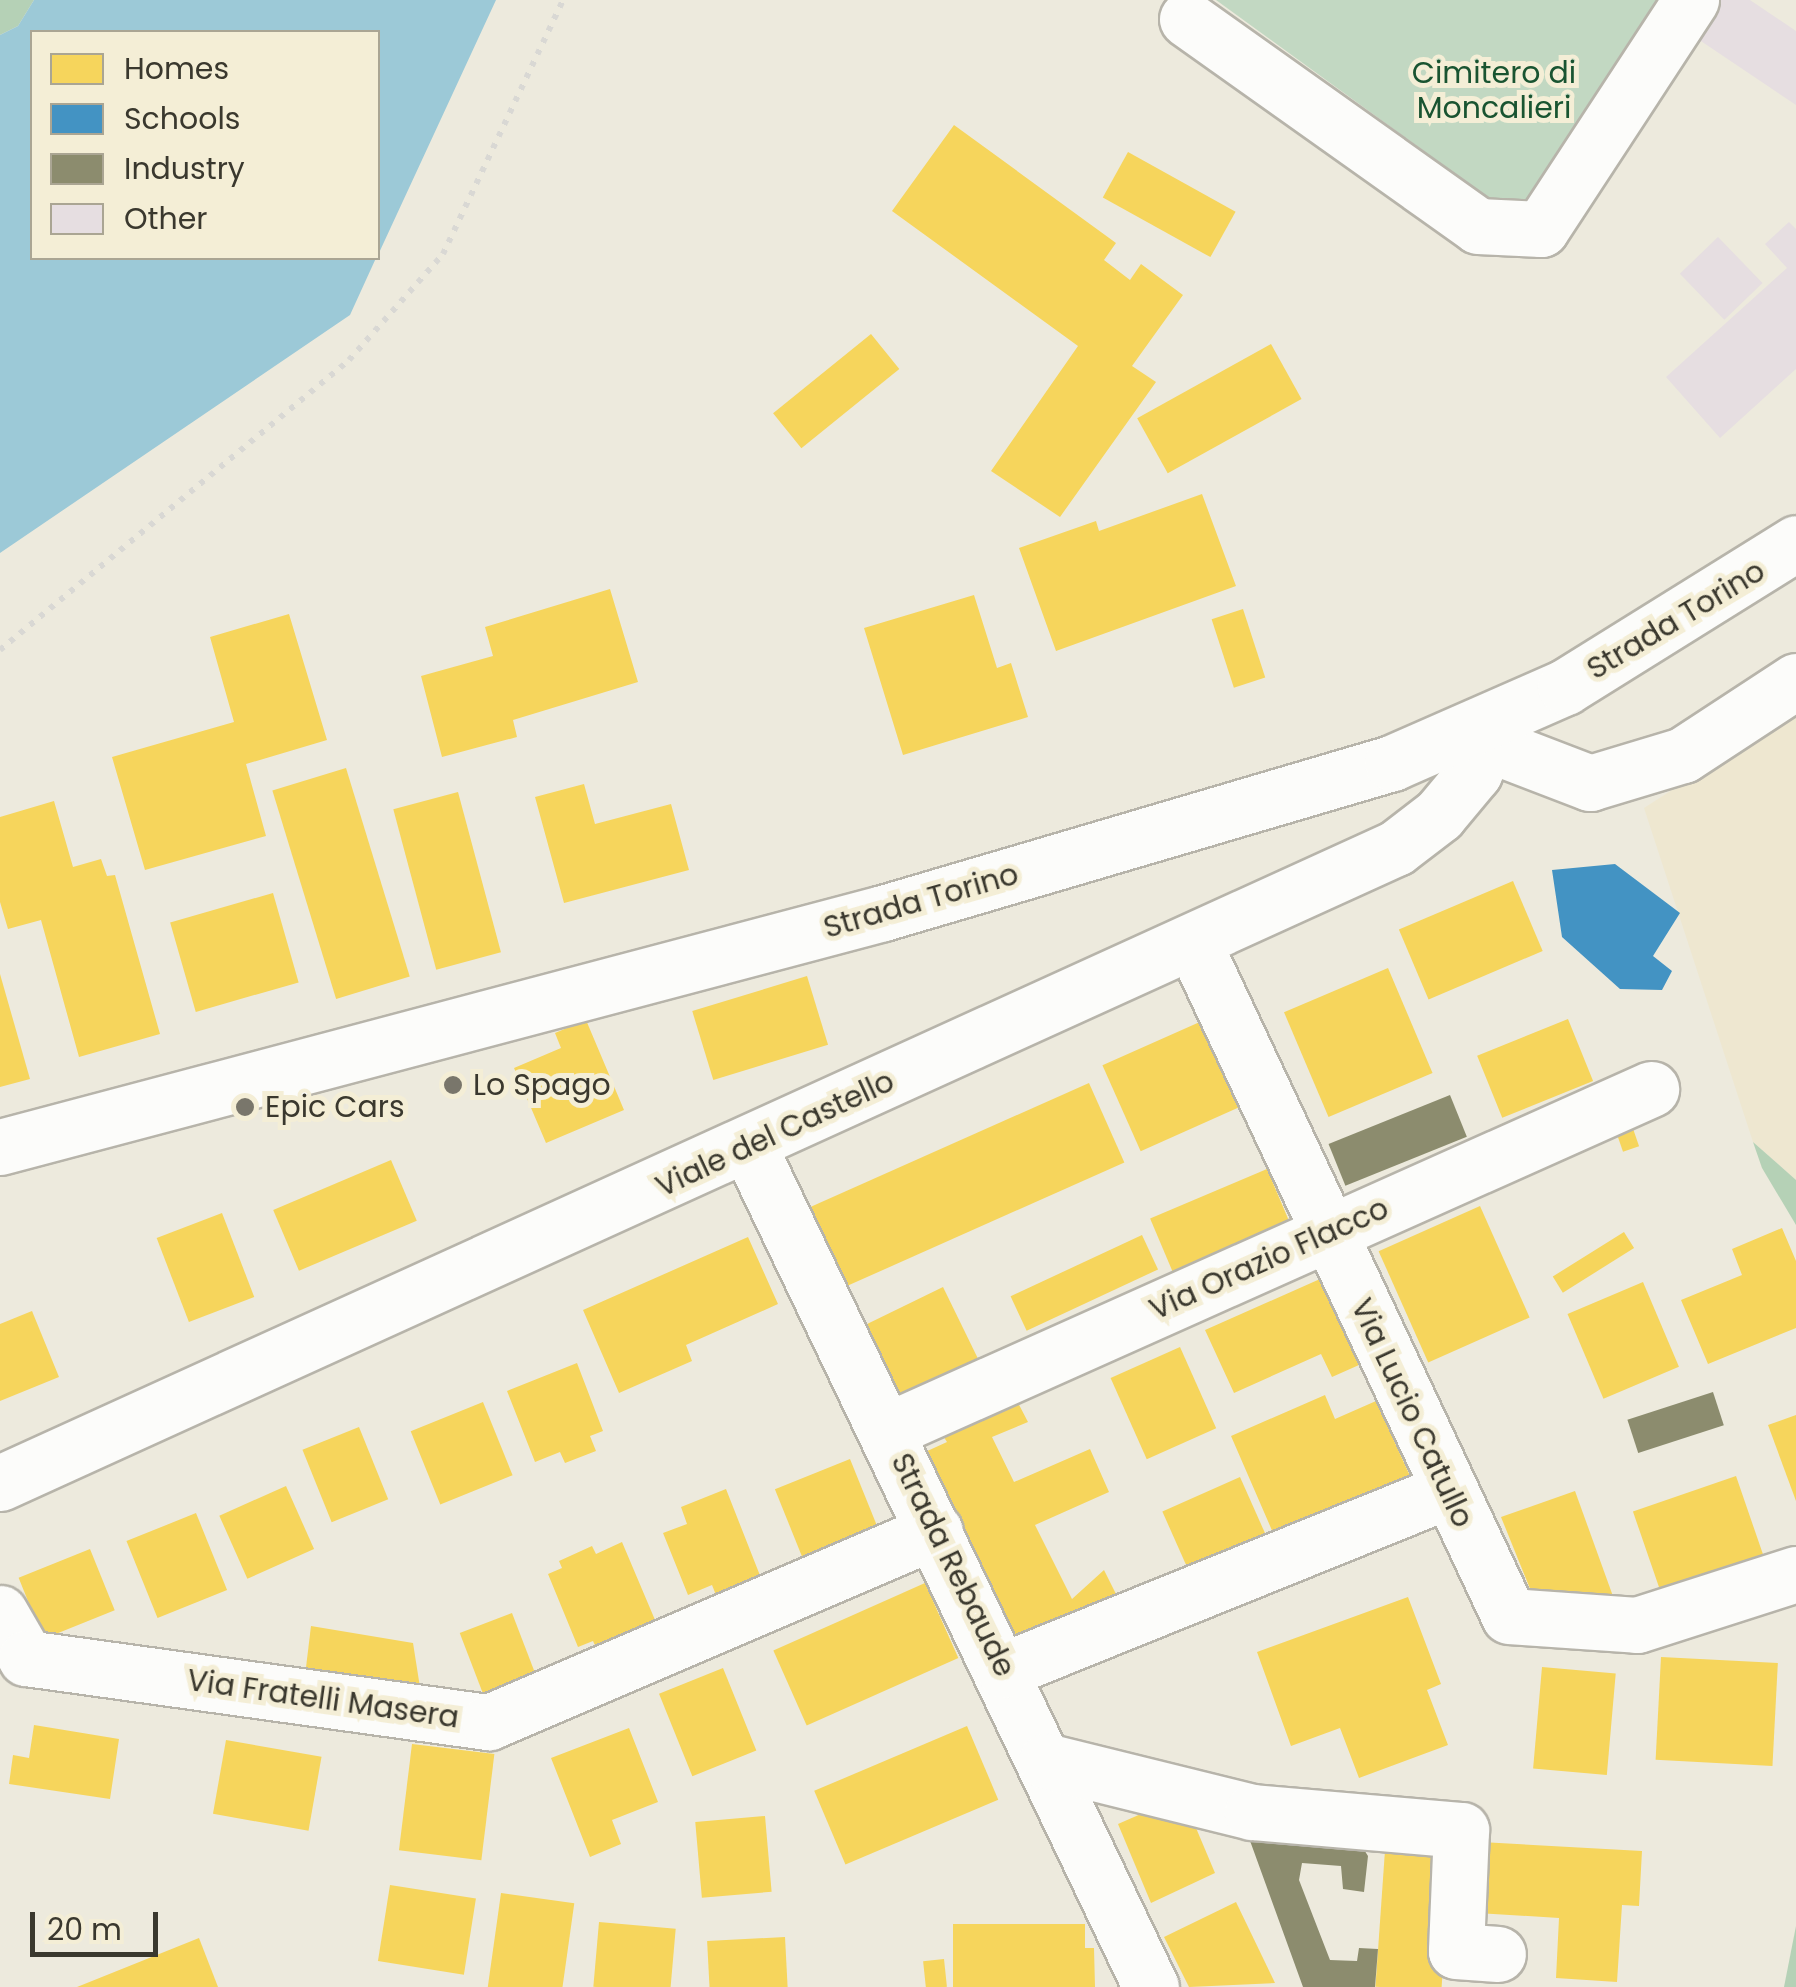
<!DOCTYPE html>
<style>
body{margin:0}
#map{position:relative;width:1796px;height:1987px;overflow:hidden;background:#edeadd;font-family:Poppins,sans-serif}
div>[style]{position:absolute}
.built>*{inset:0;background:#eee7d0}
.green>*{inset:0;background:#c2d8c2}
.forest>*{inset:0;background:#b5d1b6}
.water>*{inset:0;background:#9cc9d7}
.homes>*{inset:0;background:#f6d55c;transform-origin:0 0}
.schools>*{inset:0;background:#4393c3}
.industry>*{inset:0;background:#8c8c6e;transform-origin:0 0}
.building>*{inset:0;background:#e6dee1;transform-origin:0 0}
.path>*{height:6px;margin-top:-3px;transform-origin:0;background:repeating-linear-gradient(90deg,#d9d8d4 0 5px,transparent 0 13px)}
.roads{filter:drop-shadow(2px 0 #b7b4aa) drop-shadow(-2px 0 #b7b4aa) drop-shadow(0 2px #b7b4aa) drop-shadow(0 -2px #b7b4aa)}
.minor>*{height:55px;margin:-27.5px;padding:0 27.5px;transform-origin:27.5px;border-radius:27.5px;background:#fcfcfa}
.major>*{height:55px;margin:-27.5px;padding:0 27.5px;transform-origin:27.5px;border-radius:27.5px;background:#fcfcfa}
.dots>*{width:28px;height:28px;translate:-50% -50%;box-sizing:border-box;border:5px solid #f4eed6;border-radius:50%}
span{translate:-50% -50%;white-space:nowrap;text-align:center;line-height:1.15;-webkit-text-stroke:10px #f4eed6;paint-order:stroke}
.park-label{font-size:30px;color:#195431}
.street-label{font-size:30px;color:#3a382e}
.poi-label{font-size:30px;color:#3a382e}
.left{translate:0 -50%;text-align:left}
.legend{position:absolute;left:30px;top:30px;width:350px;height:230px;box-sizing:border-box;background:#f4eed6;border:2px solid #aaa593;margin:0;padding:12px 18px;list-style:none;font-size:30px;color:#3a382e}
.legend li{display:flex;align-items:center;gap:20px;height:50px}
.legend b{width:50px;border:2px solid #aaa593}
.scale{position:absolute;left:30px;top:1912px;width:128px;height:45px;box-sizing:border-box;border:5px solid #3a382e;border-top:0;padding-left:12px;font-size:30px;line-height:35px;white-space:nowrap;color:#3a382e;-webkit-text-stroke:8px #f4eed6;paint-order:stroke}
</style>
<div id="map">
<div class="built">
<i style="clip-path:polygon(1796px 700px,1796px 1180px,1753px 1142px,1644px 808px,1773px 725px)"></i>
</div>
<div class="green">
<i style="clip-path:polygon(1216px 0,1676px 0,1516px 218px)"></i>
</div>
<div class="forest">
<i style="clip-path:polygon(0 0,34px 0,18px 26px,0 35px)"></i>
<i style="clip-path:polygon(1753px 1142px,1796px 1180px,1796px 1225px,1762px 1168px)"></i>
<i style="clip-path:polygon(1796px 1926px,1796px 1987px,1784px 1987px)"></i>
</div>
<div class="water">
<i style="clip-path:polygon(34px 0,496px 0,378px 255px,378px 32px,32px 32px,32px 258px,376px 258px,350px 315px,0 553px,0 35px,18px 26px)"></i>
</div>
<div class="homes">
<i style="clip-path:polygon(954px 125px,1116px 243px,1104px 260px,1130px 280px,1141px 264px,1183px 295px,1132px 366px,1156px 382px,1060px 517px,991px 471px,1078px 346px,892px 211px)"></i>
<i style="left:1128px;top:152px;width:123px;height:52px;rotate:29deg"></i>
<i style="left:871px;top:334px;width:45px;height:126px;rotate:51deg"></i>
<i style="left:1271px;top:344px;width:63px;height:153px;rotate:61deg"></i>
<i style="clip-path:polygon(1202px 494px,1236px 586px,1056px 651px,1019px 548px,1096px 521px,1099px 531px)"></i>
<i style="clip-path:polygon(610px 589px,638px 682px,513px 720px,517px 737px,442px 757px,421px 676px,493px 656px,485px 627px)"></i>
<i style="clip-path:polygon(974px 595px,997px 668px,1011px 663px,1028px 717px,903px 755px,864px 628px)"></i>
<i style="left:1243px;top:609px;width:72px;height:33px;rotate:72deg"></i>
<i style="clip-path:polygon(289px 614px,327px 740px,246px 764px,266px 836px,145px 870px,112px 757px,234px 722px,210px 637px)"></i>
<i style="left:346px;top:768px;width:218px;height:77px;rotate:73deg"></i>
<i style="clip-path:polygon(584px 784px,595px 824px,671px 804px,689px 870px,564px 903px,535px 797px)"></i>
<i style="left:458px;top:792px;width:166px;height:67px;rotate:75deg"></i>
<i style="clip-path:polygon(54px 801px,73px 867px,101px 859px,107px 876px,115px 875px,160px 1034px,79px 1057px,41px 920px,8px 929px,0 902px,0 817px)"></i>
<i style="left:1513px;top:881px;width:76px;height:124px;rotate:67deg"></i>
<i style="left:273px;top:893px;width:93px;height:107px;rotate:74deg"></i>
<i style="left:1388px;top:968px;width:114px;height:113px;rotate:67deg"></i>
<i style="clip-path:polygon(0 974px,30px 1079px,0 1087px)"></i>
<i style="left:807px;top:976px;width:72px;height:120px;rotate:73deg"></i>
<i style="left:1568px;top:1019px;width:67px;height:98px;rotate:68deg"></i>
<i style="clip-path:polygon(586px 1020px,624px 1110px,546px 1143px,514px 1068px,561px 1048px,555px 1033px)"></i>
<i style="left:1202px;top:1021px;width:94px;height:109px;rotate:66deg"></i>
<i style="left:1089px;top:1083px;width:87px;height:305px;rotate:66deg"></i>
<i style="left:1628px;top:1114px;width:34px;height:17px;rotate:71deg"></i>
<i style="left:391px;top:1160px;width:66px;height:128px;rotate:67deg"></i>
<i style="left:1267px;top:1169px;width:58px;height:127px;rotate:67deg"></i>
<i style="left:1480px;top:1206px;width:122px;height:111px;rotate:66deg"></i>
<i style="left:222px;top:1213px;width:90px;height:70px;rotate:69deg"></i>
<i style="clip-path:polygon(1782px 1228px,1796px 1261px,1796px 1328px,1708px 1364px,1681px 1300px,1742px 1275px,1732px 1249px)"></i>
<i style="left:1624px;top:1232px;width:19px;height:84px;rotate:58deg"></i>
<i style="left:1142px;top:1235px;width:38px;height:145px;rotate:65deg"></i>
<i style="clip-path:polygon(748px 1237px,778px 1304px,686px 1345px,692px 1361px,619px 1393px,583px 1310px)"></i>
<i style="clip-path:polygon(1329px 1275px,1368px 1361px,1332px 1377px,1321px 1354px,1234px 1393px,1205px 1330px)"></i>
<i style="left:1643px;top:1282px;width:92px;height:82px;rotate:67deg"></i>
<i style="left:943px;top:1287px;width:91px;height:89px;rotate:64deg"></i>
<i style="clip-path:polygon(32px 1311px,59px 1377px,0 1401px,0 1324px)"></i>
<i style="left:1180px;top:1347px;width:89px;height:76px;rotate:66deg"></i>
<i style="clip-path:polygon(577px 1363px,603px 1431px,590px 1436px,596px 1451px,565px 1463px,560px 1452px,535px 1462px,507px 1391px)"></i>
<i style="clip-path:polygon(1325px 1395px,1335px 1419px,1376px 1401px,1410px 1476px,1274px 1535px,1231px 1436px)"></i>
<i style="clip-path:polygon(1015px 1397px,1028px 1422px,992px 1437px,1014px 1482px,1090px 1449px,1109px 1492px,1035px 1525px,1072px 1599px,1104px 1570px,1120px 1602px,1014px 1640px,923px 1453px,947px 1442px,938px 1428px)"></i>
<i style="left:483px;top:1402px;width:79px;height:78px;rotate:68deg"></i>
<i style="clip-path:polygon(1796px 1415px,1796px 1501px,1768px 1425px)"></i>
<i style="left:359px;top:1427px;width:78px;height:61px;rotate:68deg"></i>
<i style="left:850px;top:1459px;width:85px;height:81px;rotate:68deg"></i>
<i style="left:1736px;top:1476px;width:90px;height:109px;rotate:71deg"></i>
<i style="left:1240px;top:1477px;width:68px;height:85px;rotate:66deg"></i>
<i style="left:286px;top:1486px;width:69px;height:73px;rotate:66deg"></i>
<i style="clip-path:polygon(726px 1489px,761px 1578px,716px 1595px,712px 1585px,688px 1595px,663px 1533px,687px 1524px,681px 1507px)"></i>
<i style="clip-path:polygon(1575px 1491px,1614px 1599px,1533px 1596px,1501px 1517px)"></i>
<i style="left:196px;top:1513px;width:83px;height:75px;rotate:68deg"></i>
<i style="clip-path:polygon(622px 1542px,658px 1627px,598px 1652px,593px 1641px,578px 1647px,548px 1574px,562px 1568px,559px 1561px,592px 1546px,596px 1554px)"></i>
<i style="left:90px;top:1549px;width:66px;height:77px;rotate:68deg"></i>
<i style="left:925px;top:1583px;width:82px;height:166px;rotate:66deg"></i>
<i style="clip-path:polygon(1408px 1597px,1441px 1684px,1427px 1690px,1448px 1745px,1359px 1778px,1340px 1728px,1291px 1746px,1257px 1652px)"></i>
<i style="left:512px;top:1613px;width:79px;height:56px;rotate:69deg"></i>
<i style="clip-path:polygon(311px 1626px,413px 1643px,422px 1700px,304px 1684px)"></i>
<i style="left:1661px;top:1657px;width:117px;height:103px;rotate:3deg"></i>
<i style="left:1542px;top:1667px;width:74px;height:102px;rotate:5deg"></i>
<i style="left:723px;top:1668px;width:89px;height:69px;rotate:68deg"></i>
<i style="clip-path:polygon(34px 1725px,119px 1739px,110px 1799px,9px 1784px,13px 1755px,29px 1758px)"></i>
<i style="left:967px;top:1726px;width:80px;height:166px;rotate:67deg"></i>
<i style="clip-path:polygon(629px 1728px,658px 1802px,612px 1820px,621px 1844px,590px 1857px,551px 1758px)"></i>
<i style="left:226px;top:1740px;width:97px;height:75px;rotate:10deg"></i>
<i style="left:412px;top:1744px;width:83px;height:107px;rotate:7deg"></i>
<i style="clip-path:polygon(1166px 1803px,1188px 1809px,1215px 1873px,1151px 1903px,1118px 1824px)"></i>
<i style="left:765px;top:1816px;width:76px;height:70px;rotate:85deg"></i>
<i style="left:1386px;top:1836px;width:66px;height:151px;rotate:4deg"></i>
<i style="clip-path:polygon(1481px 1842px,1642px 1851px,1639px 1906px,1622px 1905px,1617px 1982px,1556px 1978px,1559px 1918px,1477px 1913px)"></i>
<i style="left:390px;top:1885px;width:87px;height:77px;rotate:9deg"></i>
<i style="left:501px;top:1893px;width:74px;height:95px;rotate:8deg"></i>
<i style="clip-path:polygon(1236px 1902px,1275px 1983px,1189px 1987px,1164px 1937px)"></i>
<i style="left:599px;top:1922px;width:77px;height:65px;rotate:5deg"></i>
<i style="clip-path:polygon(953px 1924px,1085px 1924px,1085px 1948px,1094px 1948px,1095px 1987px,953px 1987px)"></i>
<i style="left:785px;top:1937px;width:50px;height:78px;rotate:87deg"></i>
<i style="clip-path:polygon(199px 1938px,218px 1987px,77px 1987px)"></i>
<i style="left:944px;top:1959px;width:28px;height:21px;rotate:84deg"></i>
</div>
<div class="schools">
<i style="clip-path:polygon(1615px 864px,1680px 913px,1653px 956px,1672px 971px,1662px 990px,1620px 989px,1562px 937px,1552px 870px)"></i>
</div>
<div class="industry">
<i style="left:1450px;top:1095px;width:45px;height:131px;rotate:68deg"></i>
<i style="left:1713px;top:1392px;width:35px;height:90px;rotate:72deg"></i>
<i style="clip-path:polygon(1352px 1831px,1368px 1856px,1364px 1892px,1343px 1889px,1341px 1866px,1302px 1863px,1299px 1880px,1330px 1960px,1357px 1961px,1359px 1948px,1378px 1949px,1375px 1987px,1303px 1987px,1249px 1838px)"></i>
</div>
<div class="building">
<i style="clip-path:polygon(1707px 0,1750px 0,1796px 31px,1796px 105px,1686px 31px)"></i>
<i style="clip-path:polygon(1789px 222px,1796px 229px,1796px 369px,1720px 438px,1666px 377px,1787px 268px,1765px 244px)"></i>
<i style="left:1718px;top:237px;width:64px;height:53px;rotate:46deg"></i>
</div>
<div class="path">
<i style="left:0;top:650px;width:454px;rotate:-39.7deg"></i>
<i style="left:349px;top:360px;width:142px;rotate:-48.4deg"></i>
<i style="left:443px;top:254px;width:281px;rotate:-64.7deg"></i>
</div>
<div class="roads">
<div class="minor">
<i style="left:1187px;top:19px;width:357px;rotate:35.4deg"></i>
<i style="left:1478px;top:226px;width:63px;rotate:2.7deg"></i>
<i style="left:1541px;top:229px;width:274px;rotate:-56.8deg"></i>
<i style="left:1465px;top:735px;width:134px;rotate:21deg"></i>
<i style="left:1590px;top:783px;width:97px;rotate:-16.8deg"></i>
<i style="left:1683px;top:755px;width:135px;rotate:-33.2deg"></i>
<i style="left:1193px;top:942px;width:744px;rotate:64.88deg"></i>
<i style="left:1509px;top:1616px;width:128px;rotate:4deg"></i>
<i style="left:1637px;top:1625px;width:167px;rotate:-17.8deg"></i>
<i style="left:749px;top:1147px;width:931px;rotate:64.43deg"></i>
<i style="left:888px;top:1430px;width:836px;rotate:-24.08deg"></i>
<i style="left:0;top:1483px;width:1534px;rotate:-24.46deg"></i>
<i style="left:1396px;top:848px;width:54px;rotate:-37.5deg"></i>
<i style="left:1439px;top:815px;width:55px;rotate:-50.2deg"></i>
<i style="left:1474px;top:773px;width:57px;rotate:-66.1deg"></i>
<i style="left:0;top:1613px;width:52px;rotate:60deg"></i>
<i style="left:26px;top:1658px;width:467px;rotate:7.9deg"></i>
<i style="left:489px;top:1722px;width:485px;rotate:-23.2deg"></i>
<i style="left:1004px;top:1670px;width:478px;rotate:-22deg"></i>
<i style="left:1046px;top:1761px;width:212px;rotate:13.9deg"></i>
<i style="left:1252px;top:1812px;width:210px;rotate:4.9deg"></i>
<i style="left:1461px;top:1830px;width:121px;rotate:92.4deg"></i>
<i style="left:1456px;top:1951px;width:42px;rotate:4.1deg"></i>
</div>
<div class="major">
<i style="left:0;top:1147px;width:913px;rotate:-14.84deg"></i>
<i style="left:883px;top:913px;width:531px;rotate:-16.42deg"></i>
<i style="left:1392px;top:763px;width:189px;rotate:-23.7deg"></i>
<i style="left:1565px;top:687px;width:272px;rotate:-31.9deg"></i>
</div>
</div>
<div class="dots">
<i style="left:453px;top:1085px;background:#79766b"></i>
<i style="left:245px;top:1107px;background:#79766b"></i>
</div>
<div class="park-label">
<span style="left:1494px;top:90px">Cimitero di<br>Moncalieri</span>
</div>
<div class="street-label">
<span style="left:1676px;top:620px;rotate:-31deg">Strada Torino</span>
<span style="left:921px;top:901px;rotate:-16deg">Strada Torino</span>
<span style="left:775px;top:1134px;rotate:-25deg">Viale del Castello</span>
<span style="left:1269px;top:1259px;rotate:-24deg">Via Orazio Flacco</span>
<span style="left:1412px;top:1413px;rotate:65deg">Via Lucio Catullo</span>
<span style="left:953px;top:1565px;rotate:64deg">Strada Rebaude</span>
<span style="left:323px;top:1699px;rotate:8deg">Via Fratelli Masera</span>
</div>
<div class="poi-label">
<span class="left" style="left:473px;top:1085px">Lo Spago</span>
<span class="left" style="left:265px;top:1107px">Epic Cars</span>
</div>
<ul class="legend">
<li><b style="height:28px;background:#f6d55c"></b>Homes</li>
<li><b style="height:28px;background:#4393c3"></b>Schools</li>
<li><b style="height:28px;background:#8c8c6e"></b>Industry</li>
<li><b style="height:28px;background:#e6dee1"></b>Other</li>
</ul>
<div class="scale">20 m</div>
</div>
